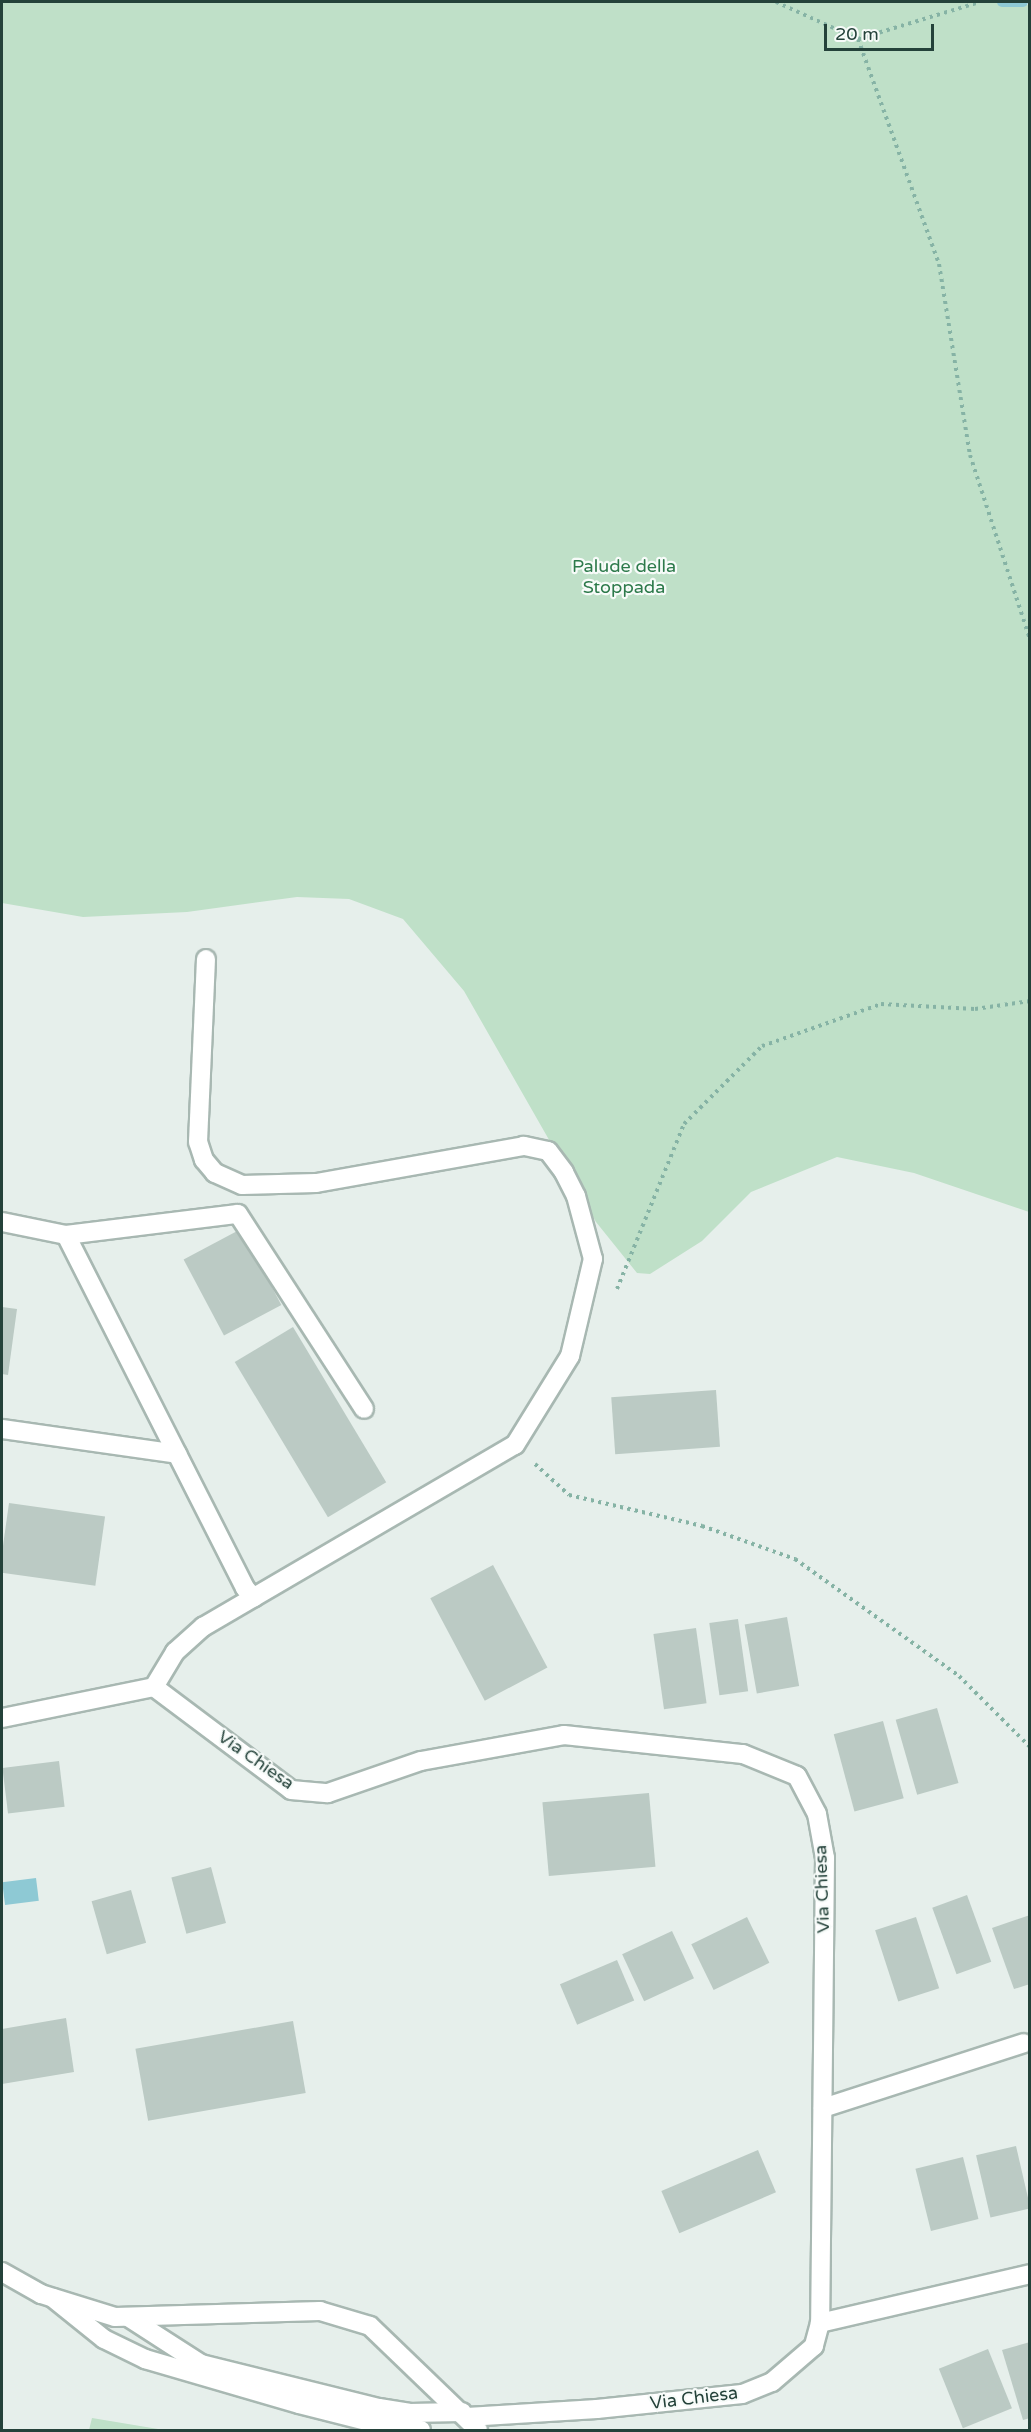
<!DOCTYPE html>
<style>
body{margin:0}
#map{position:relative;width:1031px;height:2432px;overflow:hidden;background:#e6efeb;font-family:"Varela Round",sans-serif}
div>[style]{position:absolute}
.green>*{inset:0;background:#bfe0c8}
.water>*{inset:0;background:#8ec9d4;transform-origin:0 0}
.stream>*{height:10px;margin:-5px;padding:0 5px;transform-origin:5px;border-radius:5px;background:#8ec9d4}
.building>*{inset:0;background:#bbcac4;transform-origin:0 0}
.path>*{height:4px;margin-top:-2px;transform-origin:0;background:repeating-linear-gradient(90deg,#86b3a5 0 3px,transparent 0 7.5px)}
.roads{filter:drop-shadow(2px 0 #a8b8b2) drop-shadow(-2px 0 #a8b8b2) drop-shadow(0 2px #a8b8b2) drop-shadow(0 -2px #a8b8b2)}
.service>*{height:18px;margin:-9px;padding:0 9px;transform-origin:9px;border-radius:9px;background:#fff}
.minor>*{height:18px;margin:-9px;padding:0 9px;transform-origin:9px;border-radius:9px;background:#fff}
span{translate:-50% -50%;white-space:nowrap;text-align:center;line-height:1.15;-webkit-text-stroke:4.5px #f7fbf9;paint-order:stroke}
.park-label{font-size:18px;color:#2d7a4b}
.street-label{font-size:18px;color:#24423a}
.frame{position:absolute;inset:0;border:3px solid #24423a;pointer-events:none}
.scale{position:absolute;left:824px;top:24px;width:110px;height:27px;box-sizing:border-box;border:3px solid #24423a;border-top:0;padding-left:8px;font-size:18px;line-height:21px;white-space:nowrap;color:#24423a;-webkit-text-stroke:4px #f7fbf9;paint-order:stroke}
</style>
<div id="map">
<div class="green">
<i style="clip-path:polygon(2px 2px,1002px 2px,1029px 5px,1029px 1212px,914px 1173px,837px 1157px,751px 1192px,702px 1241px,650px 1274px,637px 1273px,596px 1222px,464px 991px,403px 919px,349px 899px,297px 897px,187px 912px,83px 917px,2px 903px)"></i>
<i style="clip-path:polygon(92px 2418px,164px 2430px,89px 2430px)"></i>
</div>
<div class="water">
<i style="left:36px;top:1878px;width:23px;height:34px;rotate:83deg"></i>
</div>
<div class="stream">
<i style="left:1002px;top:2px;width:21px"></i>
</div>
<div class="building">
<i style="left:241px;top:1229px;width:86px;height:65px;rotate:62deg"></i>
<i style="clip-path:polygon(2px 1307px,17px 1309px,8px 1375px,2px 1374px)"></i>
<i style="left:293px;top:1327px;width:181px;height:68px;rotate:59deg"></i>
<i style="left:716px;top:1390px;width:57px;height:105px;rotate:86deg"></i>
<i style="left:9px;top:1503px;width:97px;height:70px;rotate:8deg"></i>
<i style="left:493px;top:1565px;width:116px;height:71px;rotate:62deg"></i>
<i style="left:787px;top:1617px;width:70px;height:43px;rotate:80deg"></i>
<i style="left:738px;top:1619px;width:73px;height:29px;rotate:82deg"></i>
<i style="left:696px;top:1628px;width:76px;height:43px;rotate:82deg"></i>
<i style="left:937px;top:1708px;width:78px;height:43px;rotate:74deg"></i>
<i style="left:883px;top:1721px;width:80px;height:51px;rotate:75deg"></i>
<i style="left:59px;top:1761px;width:46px;height:57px;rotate:83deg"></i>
<i style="left:649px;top:1793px;width:74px;height:107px;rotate:85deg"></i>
<i style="left:211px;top:1867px;width:58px;height:41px;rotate:75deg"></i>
<i style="left:131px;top:1890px;width:55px;height:41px;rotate:74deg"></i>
<i style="left:967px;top:1895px;width:71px;height:37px;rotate:70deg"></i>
<i style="clip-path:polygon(1030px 1915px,1030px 1984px,1014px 1989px,992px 1928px)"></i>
<i style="left:747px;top:1917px;width:51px;height:62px;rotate:64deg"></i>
<i style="left:916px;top:1917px;width:75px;height:43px;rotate:72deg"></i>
<i style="left:672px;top:1931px;width:52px;height:55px;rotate:65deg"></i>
<i style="left:617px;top:1960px;width:44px;height:62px;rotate:67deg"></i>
<i style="clip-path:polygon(66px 2018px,74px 2072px,2px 2084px,2px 2029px)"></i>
<i style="left:293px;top:2021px;width:73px;height:160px;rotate:80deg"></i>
<i style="left:1016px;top:2146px;width:64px;height:41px;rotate:77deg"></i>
<i style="left:758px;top:2150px;width:46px;height:105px;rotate:67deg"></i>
<i style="left:963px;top:2157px;width:64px;height:49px;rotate:76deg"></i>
<i style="clip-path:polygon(1030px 2342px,1030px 2418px,1023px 2420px,1002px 2350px)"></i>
<i style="left:988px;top:2349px;width:64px;height:53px;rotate:68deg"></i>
</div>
<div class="path">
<i style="left:776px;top:2px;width:90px;rotate:24.3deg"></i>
<i style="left:858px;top:39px;width:127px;rotate:-16.9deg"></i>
<i style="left:858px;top:39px;width:239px;rotate:70.2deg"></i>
<i style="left:939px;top:264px;width:193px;rotate:80.8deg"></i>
<i style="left:970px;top:455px;width:194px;rotate:72deg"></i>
<i style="left:617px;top:1289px;width:178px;rotate:-67.9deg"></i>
<i style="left:684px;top:1124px;width:110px;rotate:-45deg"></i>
<i style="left:762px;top:1046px;width:126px;rotate:-19.4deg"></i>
<i style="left:881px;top:1004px;width:94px;rotate:3deg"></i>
<i style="left:975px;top:1009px;width:56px;rotate:-8.3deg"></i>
<i style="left:535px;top:1464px;width:46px;rotate:42.4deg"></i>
<i style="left:569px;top:1495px;width:137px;rotate:13.1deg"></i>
<i style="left:702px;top:1526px;width:99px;rotate:19.5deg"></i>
<i style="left:795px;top:1559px;width:201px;rotate:35.5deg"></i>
<i style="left:959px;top:1676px;width:100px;rotate:45deg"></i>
</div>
<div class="roads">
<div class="service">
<i style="left:2px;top:1222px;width:65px;rotate:11.5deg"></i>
<i style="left:66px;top:1235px;width:396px;rotate:63.1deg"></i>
<i style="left:245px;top:1588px;width:13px;rotate:48deg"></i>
<i style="left:66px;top:1235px;width:173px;rotate:-7deg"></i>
<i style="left:238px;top:1214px;width:232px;rotate:57.1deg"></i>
<i style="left:2px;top:1429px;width:177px;rotate:8.1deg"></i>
<i style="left:154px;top:1687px;width:41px;rotate:-59deg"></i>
<i style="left:175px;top:1652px;width:38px;rotate:-42deg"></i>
<i style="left:203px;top:1627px;width:361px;rotate:-30.3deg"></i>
<i style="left:515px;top:1445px;width:105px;rotate:-58.3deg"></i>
<i style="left:570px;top:1356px;width:100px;rotate:-76.7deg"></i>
<i style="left:593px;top:1259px;width:65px;rotate:-105.1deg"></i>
<i style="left:576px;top:1196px;width:27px;rotate:-117deg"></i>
<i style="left:564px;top:1172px;width:26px;rotate:-127deg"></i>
<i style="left:548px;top:1151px;width:25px;rotate:-168deg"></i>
<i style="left:524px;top:1146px;width:211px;rotate:169.9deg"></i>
<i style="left:316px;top:1183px;width:74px;rotate:178.5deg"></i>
<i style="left:242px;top:1185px;width:30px;rotate:-156deg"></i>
<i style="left:215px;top:1173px;width:17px;rotate:-130deg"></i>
<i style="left:204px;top:1160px;width:19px;rotate:-108deg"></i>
<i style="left:198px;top:1142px;width:183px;rotate:-87.5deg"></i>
<i style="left:53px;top:2298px;width:65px;rotate:38.8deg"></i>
<i style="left:104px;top:2339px;width:46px;rotate:26deg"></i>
<i style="left:145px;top:2359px;width:160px;rotate:16.3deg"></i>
<i style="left:299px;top:2404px;width:98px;rotate:14.2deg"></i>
<i style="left:394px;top:2428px;width:27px;rotate:4deg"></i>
<i style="left:128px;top:2317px;width:87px;rotate:32.8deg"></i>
<i style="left:201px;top:2364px;width:183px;rotate:13.9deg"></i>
<i style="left:379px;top:2408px;width:30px;rotate:9deg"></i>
<i style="left:409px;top:2413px;width:53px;rotate:-1.1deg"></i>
</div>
<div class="minor">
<i style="left:2px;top:1718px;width:155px;rotate:-11.5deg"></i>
<i style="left:154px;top:1687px;width:171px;rotate:36.9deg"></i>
<i style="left:291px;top:1790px;width:37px;rotate:5deg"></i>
<i style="left:328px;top:1793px;width:98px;rotate:-19deg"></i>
<i style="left:421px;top:1761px;width:145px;rotate:-10.3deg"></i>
<i style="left:564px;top:1735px;width:180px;rotate:6.1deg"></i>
<i style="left:743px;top:1754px;width:58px;rotate:22.2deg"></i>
<i style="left:797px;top:1776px;width:43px;rotate:62.2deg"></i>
<i style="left:817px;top:1814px;width:45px;rotate:79.7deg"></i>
<i style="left:825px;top:1858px;width:465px;rotate:90.6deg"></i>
<i style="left:820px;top:2323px;width:24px;rotate:105deg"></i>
<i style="left:814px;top:2346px;width:55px;rotate:139.4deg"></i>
<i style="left:772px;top:2382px;width:32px;rotate:158deg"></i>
<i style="left:742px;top:2394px;width:146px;rotate:174.1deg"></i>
<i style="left:597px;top:2409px;width:130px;rotate:176.5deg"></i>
<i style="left:823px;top:2108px;width:211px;rotate:-17.9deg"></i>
<i style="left:2px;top:2272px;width:45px;rotate:29.4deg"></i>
<i style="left:41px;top:2294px;width:77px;rotate:17.3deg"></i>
<i style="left:115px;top:2317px;width:205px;rotate:-1.7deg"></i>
<i style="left:320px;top:2311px;width:52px;rotate:16.7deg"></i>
<i style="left:370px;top:2326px;width:150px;rotate:43.9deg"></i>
<i style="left:820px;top:2323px;width:216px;rotate:-13.1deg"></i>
</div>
</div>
<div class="park-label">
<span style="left:624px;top:577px">Palude della<br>Stoppada</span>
</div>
<div class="street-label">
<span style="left:256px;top:1760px;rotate:35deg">Via Chiesa</span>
<span style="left:822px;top:1889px;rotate:-92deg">Via Chiesa</span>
<span style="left:694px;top:2398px;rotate:-7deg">Via Chiesa</span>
</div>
<div class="frame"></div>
<div class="scale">20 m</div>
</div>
